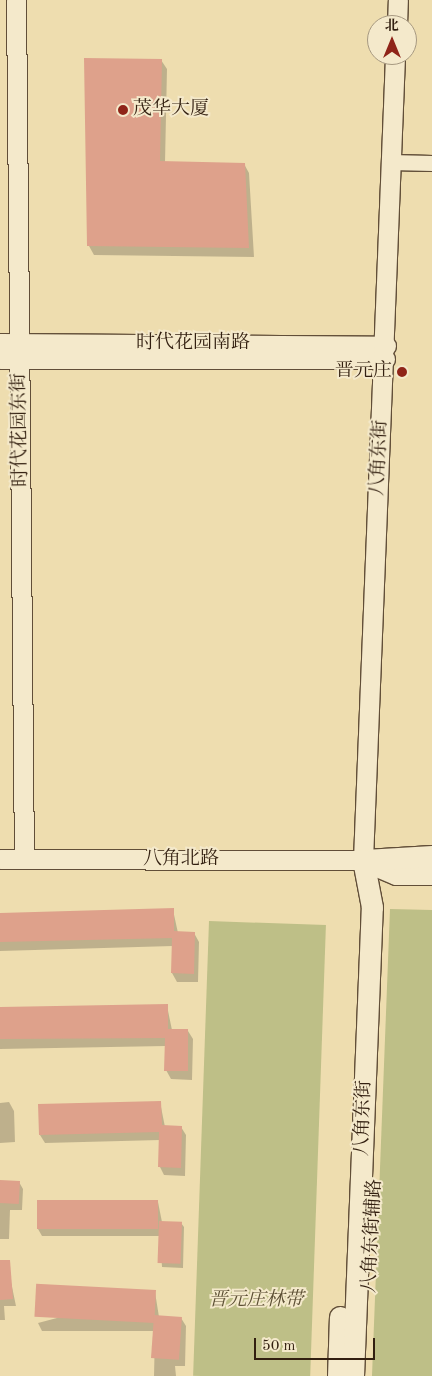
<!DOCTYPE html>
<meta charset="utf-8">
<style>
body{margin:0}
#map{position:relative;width:432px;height:1376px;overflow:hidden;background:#eeddaf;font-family:"Old Standard TT","Noto Serif SC",serif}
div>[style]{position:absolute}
.green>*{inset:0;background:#bebf87;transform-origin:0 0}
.shadow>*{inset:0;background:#0003}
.building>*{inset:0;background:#dea18b;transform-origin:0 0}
.roads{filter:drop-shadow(1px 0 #614e38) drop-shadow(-1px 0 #614e38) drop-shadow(0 1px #614e38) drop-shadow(0 -1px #614e38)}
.minor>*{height:15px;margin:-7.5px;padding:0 7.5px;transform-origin:7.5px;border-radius:7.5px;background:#f4e9cb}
.tertiary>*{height:19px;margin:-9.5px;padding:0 9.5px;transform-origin:9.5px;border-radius:9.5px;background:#f4e9cb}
.secondary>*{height:21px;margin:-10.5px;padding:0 10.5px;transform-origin:10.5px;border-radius:10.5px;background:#f4e9cb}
.dots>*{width:14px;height:14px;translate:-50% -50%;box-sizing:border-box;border:2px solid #f4e9cb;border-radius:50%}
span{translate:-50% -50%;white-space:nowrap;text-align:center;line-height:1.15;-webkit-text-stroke:4px #f4e9cb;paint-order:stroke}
.poi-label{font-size:19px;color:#321f10}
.left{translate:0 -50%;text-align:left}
.right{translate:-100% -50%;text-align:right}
.street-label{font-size:19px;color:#321f10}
.park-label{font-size:19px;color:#5c4f34;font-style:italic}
.north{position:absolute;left:367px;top:15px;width:50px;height:50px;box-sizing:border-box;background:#f4e9cb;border:1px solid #a69880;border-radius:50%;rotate:0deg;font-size:14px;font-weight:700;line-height:20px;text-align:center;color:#321f10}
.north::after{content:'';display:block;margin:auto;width:18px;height:22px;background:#8f2418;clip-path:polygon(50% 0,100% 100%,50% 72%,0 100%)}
.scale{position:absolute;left:254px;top:1338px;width:121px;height:22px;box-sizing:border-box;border:2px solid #321f10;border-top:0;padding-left:6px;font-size:15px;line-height:18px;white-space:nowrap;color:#321f10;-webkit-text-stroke:4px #f4e9cb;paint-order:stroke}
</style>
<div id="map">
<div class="green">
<i style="clip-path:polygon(390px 909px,432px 910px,432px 1376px,372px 1376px)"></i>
<i style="left:209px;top:921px;width:117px;height:455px;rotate:2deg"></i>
</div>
<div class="shadow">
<i style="clip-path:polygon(161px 60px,167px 69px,165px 163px,244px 164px,249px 173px,254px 257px,94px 255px,89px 246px)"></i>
<i style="clip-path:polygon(173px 910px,178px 933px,194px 933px,199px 942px,198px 982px,177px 982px,172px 973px,173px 946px,0 951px,0 914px)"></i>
<i style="clip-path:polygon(167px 1006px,172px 1030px,188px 1031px,193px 1039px,192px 1080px,171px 1079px,166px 1070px,166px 1046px,0 1049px,0 1009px)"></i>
<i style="clip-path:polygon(9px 1102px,14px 1111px,15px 1142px,0 1143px,0 1103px)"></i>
<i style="clip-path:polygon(160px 1102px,165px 1127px,181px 1127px,186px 1135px,185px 1176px,164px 1175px,160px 1167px,160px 1140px,45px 1143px,40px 1135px)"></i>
<i style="clip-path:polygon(0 1181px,19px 1182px,23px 1189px,22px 1210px,10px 1210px,9px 1239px,0 1239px)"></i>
<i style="clip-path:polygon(158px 1202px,162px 1222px,181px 1223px,184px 1227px,183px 1268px,162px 1267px,160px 1236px,42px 1236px,38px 1229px)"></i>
<i style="clip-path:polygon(11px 1282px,16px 1306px,4px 1306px,5px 1320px,0 1320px,0 1283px)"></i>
<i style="clip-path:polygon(155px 1292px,159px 1317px,181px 1318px,186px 1326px,185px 1366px,175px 1366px,176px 1376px,154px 1376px,155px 1331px,42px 1331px,38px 1323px)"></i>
</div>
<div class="building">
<i style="clip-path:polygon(84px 58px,162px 59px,160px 161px,245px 163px,249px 248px,87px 246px)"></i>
<i style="clip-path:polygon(174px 908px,174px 931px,195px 932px,194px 974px,171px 973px,172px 938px,0 942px,0 913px)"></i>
<i style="clip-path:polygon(168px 1004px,168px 1029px,188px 1029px,188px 1071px,164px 1071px,165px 1038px,0 1039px,0 1007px)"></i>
<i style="clip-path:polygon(161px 1101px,162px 1125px,182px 1126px,181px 1168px,158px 1167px,159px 1132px,39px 1135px,38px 1104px)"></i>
<i style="left:0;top:1180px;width:20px;height:23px;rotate:3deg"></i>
<i style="left:158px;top:1200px;width:29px;height:121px;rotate:90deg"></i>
<i style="left:159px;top:1221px;width:23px;height:42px;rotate:2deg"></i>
<i style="clip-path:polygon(0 1260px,10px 1260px,13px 1299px,0 1300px)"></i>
<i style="left:156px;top:1290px;width:33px;height:120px;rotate:93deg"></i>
<i style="left:154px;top:1315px;width:28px;height:43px;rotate:4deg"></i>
</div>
<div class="roads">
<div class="minor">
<i style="left:390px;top:162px;width:42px;rotate:1.4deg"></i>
</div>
<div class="tertiary">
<i style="left:16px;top:0;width:859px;rotate:89.47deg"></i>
<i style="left:397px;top:25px;width:25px;rotate:-88deg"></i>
<i style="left:0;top:343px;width:386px;rotate:0.4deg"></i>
<i style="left:0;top:359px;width:385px"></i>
<i style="left:0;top:859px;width:363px;rotate:0.2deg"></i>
<i style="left:363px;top:860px;width:806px;rotate:-87.72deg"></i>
</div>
<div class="secondary">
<i style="left:363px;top:860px;width:36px;rotate:23deg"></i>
<i style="left:396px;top:874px;width:36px"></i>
<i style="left:365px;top:860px;width:67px;rotate:-3.4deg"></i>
<i style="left:338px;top:1376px;width:59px;rotate:-88.1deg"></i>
<i style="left:353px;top:1376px;width:469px;rotate:-87.7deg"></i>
<i style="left:372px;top:907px;width:48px;rotate:-100.8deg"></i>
</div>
</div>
<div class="dots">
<i style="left:123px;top:110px;background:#8f2418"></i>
<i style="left:402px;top:372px;background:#8f2418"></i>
</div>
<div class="poi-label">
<span class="left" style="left:133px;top:110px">茂华大厦</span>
<span class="right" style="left:392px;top:372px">晋元庄</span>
</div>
<div class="street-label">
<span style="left:193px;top:344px">时代花园南路</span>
<span style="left:21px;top:430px;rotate:-91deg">时代花园东街</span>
<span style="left:380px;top:458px;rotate:-87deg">八角东街</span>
<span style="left:181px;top:860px">八角北路</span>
<span style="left:364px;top:1118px;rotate:-88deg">八角东街</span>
<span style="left:373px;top:1236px;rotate:-87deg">八角东街辅路</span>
</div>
<div class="park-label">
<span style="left:256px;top:1301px">晋元庄林带</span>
</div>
<div class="north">北</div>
<div class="scale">50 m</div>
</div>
